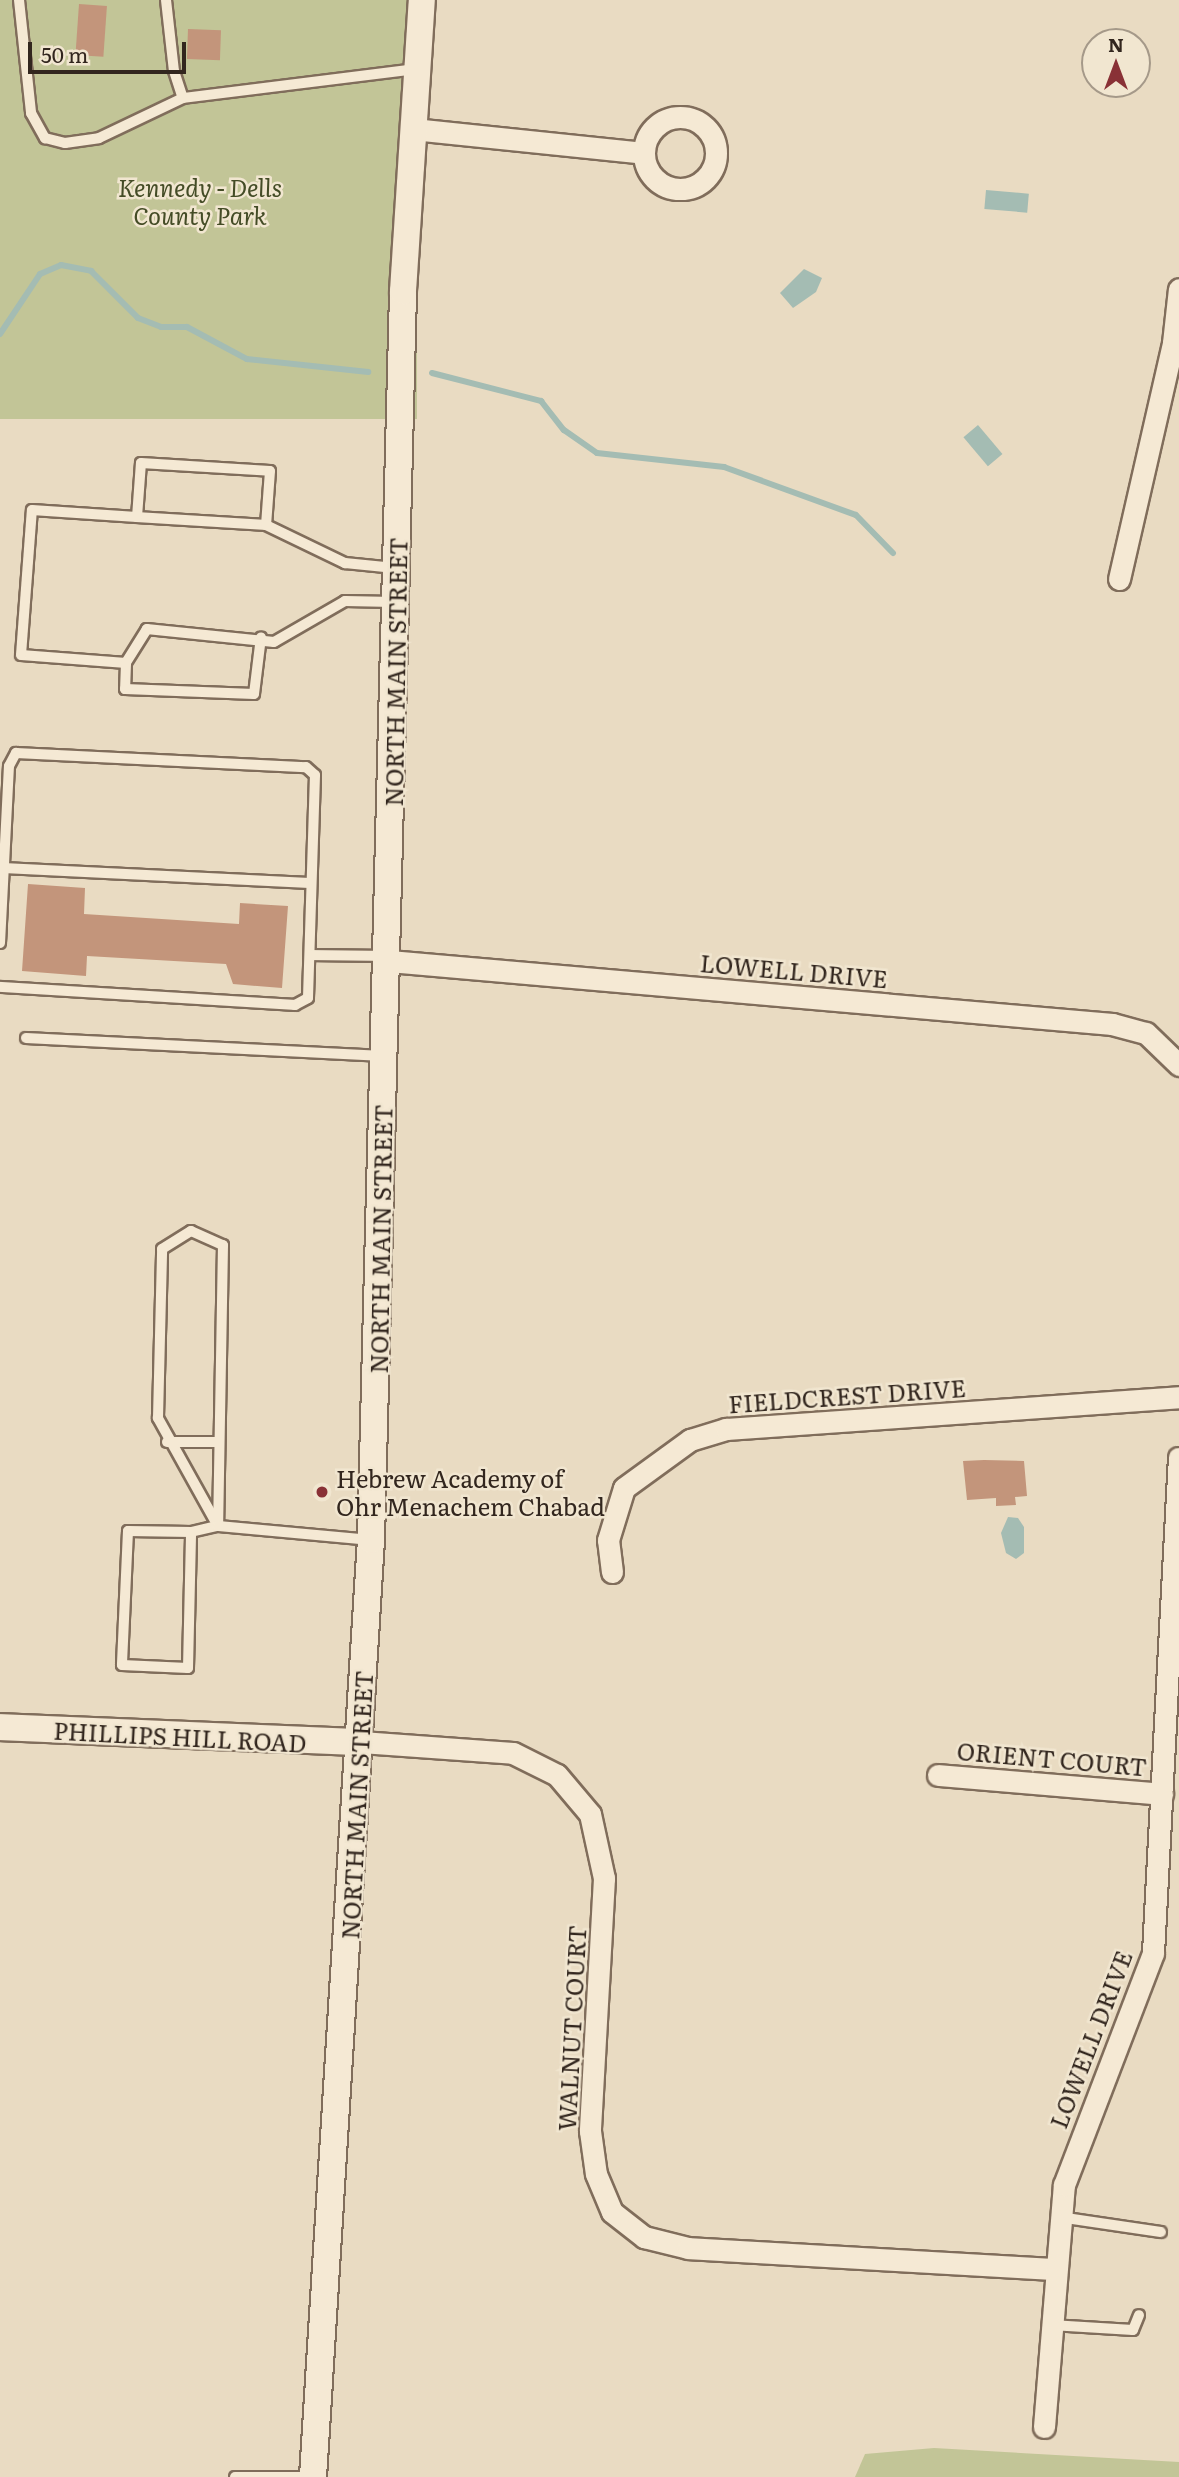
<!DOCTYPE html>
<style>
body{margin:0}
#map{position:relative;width:1179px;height:2477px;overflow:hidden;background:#e9dbc2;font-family:Literata,serif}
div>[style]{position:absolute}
.green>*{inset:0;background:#c2c597;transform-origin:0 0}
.water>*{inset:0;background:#a4bcb3;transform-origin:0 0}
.stream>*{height:6px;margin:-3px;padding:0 3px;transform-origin:3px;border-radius:3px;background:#a4bcb3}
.building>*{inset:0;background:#c3957b;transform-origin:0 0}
.roads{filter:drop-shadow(2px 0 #806d5b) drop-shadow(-2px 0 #806d5b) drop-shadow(0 2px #806d5b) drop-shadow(0 -2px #806d5b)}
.service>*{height:10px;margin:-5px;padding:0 5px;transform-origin:5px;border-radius:5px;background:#f5e9d4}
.minor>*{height:21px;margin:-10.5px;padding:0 10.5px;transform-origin:10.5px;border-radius:10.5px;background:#f5e9d4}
.minor>.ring{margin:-10.5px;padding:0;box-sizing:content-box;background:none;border:21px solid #f5e9d4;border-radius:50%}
.tertiary>*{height:26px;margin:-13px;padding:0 13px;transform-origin:13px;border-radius:13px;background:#f5e9d4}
.dots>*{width:19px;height:19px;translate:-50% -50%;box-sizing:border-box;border:4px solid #f1e6d0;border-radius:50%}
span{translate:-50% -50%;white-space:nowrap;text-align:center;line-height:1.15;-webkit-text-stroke:5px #f1e6d0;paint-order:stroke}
.park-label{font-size:24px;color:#444c26;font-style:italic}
.street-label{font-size:24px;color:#32261e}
.poi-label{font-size:24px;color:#32261e}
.left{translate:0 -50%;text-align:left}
.north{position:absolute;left:1081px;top:28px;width:70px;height:70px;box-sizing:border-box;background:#f1e6d0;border:2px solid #a59989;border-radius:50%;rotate:0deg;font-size:19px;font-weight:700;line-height:28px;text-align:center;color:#32261e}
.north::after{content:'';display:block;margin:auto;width:24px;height:32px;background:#893136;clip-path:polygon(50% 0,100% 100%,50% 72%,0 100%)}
.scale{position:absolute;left:28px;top:42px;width:158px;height:32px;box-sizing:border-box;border:4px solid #32261e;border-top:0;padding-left:9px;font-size:21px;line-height:24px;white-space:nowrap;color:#32261e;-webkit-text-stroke:5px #f1e6d0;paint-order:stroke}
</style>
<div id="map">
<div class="green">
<i style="left:0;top:0;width:417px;height:419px"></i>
<i style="clip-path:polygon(934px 2448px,1179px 2462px,1179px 2477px,855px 2477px,865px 2454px)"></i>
</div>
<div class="water">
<i style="left:986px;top:190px;width:43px;height:19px;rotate:5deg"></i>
<i style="clip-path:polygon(804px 269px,822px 278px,816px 292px,793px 308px,780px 293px)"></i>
<i style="left:978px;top:425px;width:38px;height:19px;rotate:50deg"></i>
<i style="clip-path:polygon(1008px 1517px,1018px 1518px,1024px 1527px,1024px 1553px,1016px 1559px,1006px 1553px,1001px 1533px)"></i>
</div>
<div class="stream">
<i style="left:0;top:334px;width:72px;rotate:-56.3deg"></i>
<i style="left:40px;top:274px;width:23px;rotate:-23deg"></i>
<i style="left:61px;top:265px;width:31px;rotate:11deg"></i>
<i style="left:91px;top:271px;width:66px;rotate:45deg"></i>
<i style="left:138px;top:318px;width:25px;rotate:21deg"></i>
<i style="left:161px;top:327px;width:26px"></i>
<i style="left:187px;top:327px;width:68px;rotate:28.1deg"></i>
<i style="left:247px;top:359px;width:122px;rotate:6.1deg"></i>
<i style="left:432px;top:373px;width:113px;rotate:14.4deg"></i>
<i style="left:541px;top:401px;width:37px;rotate:52deg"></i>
<i style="left:564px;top:430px;width:40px;rotate:34.9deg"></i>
<i style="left:597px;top:453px;width:128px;rotate:6.3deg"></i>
<i style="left:724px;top:467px;width:140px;rotate:20deg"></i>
<i style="left:856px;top:515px;width:53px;rotate:45.8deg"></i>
</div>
<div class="building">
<i style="left:79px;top:4px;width:28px;height:51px;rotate:4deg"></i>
<i style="left:188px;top:29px;width:33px;height:30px;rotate:2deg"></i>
<i style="clip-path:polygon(28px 884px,85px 888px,84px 914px,239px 924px,240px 903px,288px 906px,282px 988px,233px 984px,226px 964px,87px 956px,86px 976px,22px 971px)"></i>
<i style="clip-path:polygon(984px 1460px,1024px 1461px,1027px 1496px,1015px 1497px,1016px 1505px,996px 1506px,996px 1498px,967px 1500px,963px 1461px)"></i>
</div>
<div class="roads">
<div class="service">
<i style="left:19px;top:0;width:114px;rotate:83.9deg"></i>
<i style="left:31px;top:113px;width:29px;rotate:61deg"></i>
<i style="left:45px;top:138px;width:21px;rotate:14deg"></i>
<i style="left:65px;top:143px;width:34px;rotate:-8deg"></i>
<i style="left:99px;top:138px;width:93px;rotate:-25.5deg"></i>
<i style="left:183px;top:98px;width:236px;rotate:-7.1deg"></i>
<i style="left:166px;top:0;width:71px;rotate:83.6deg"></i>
<i style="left:174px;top:71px;width:28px;rotate:72deg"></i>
<i style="left:137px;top:517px;width:129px;rotate:3.5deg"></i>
<i style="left:394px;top:602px;width:49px;rotate:-178.8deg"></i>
<i style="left:345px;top:601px;width:82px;rotate:150deg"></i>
<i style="left:274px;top:642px;width:128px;rotate:-174.2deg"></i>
<i style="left:147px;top:629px;width:40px;rotate:122deg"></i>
<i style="left:126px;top:663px;width:105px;rotate:-175.6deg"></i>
<i style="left:21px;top:655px;width:145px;rotate:-85.7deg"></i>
<i style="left:32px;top:510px;width:105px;rotate:3.8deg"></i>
<i style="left:137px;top:517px;width:54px;rotate:-85.8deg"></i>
<i style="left:141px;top:463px;width:129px;rotate:3.5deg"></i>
<i style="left:270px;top:471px;width:54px;rotate:94.2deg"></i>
<i style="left:266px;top:525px;width:88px;rotate:25.7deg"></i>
<i style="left:345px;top:563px;width:50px;rotate:5.7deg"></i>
<i style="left:126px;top:663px;width:26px;rotate:92deg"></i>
<i style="left:125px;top:689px;width:129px;rotate:2.2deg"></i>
<i style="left:254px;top:694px;width:57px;rotate:-83deg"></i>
<i style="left:3px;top:868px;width:307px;rotate:2.8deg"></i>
<i style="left:0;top:943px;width:177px;rotate:-87.1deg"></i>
<i style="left:9px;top:766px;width:15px;rotate:-62deg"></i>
<i style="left:16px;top:753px;width:290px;rotate:2.8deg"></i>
<i style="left:306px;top:767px;width:12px;rotate:42deg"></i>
<i style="left:315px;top:775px;width:223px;rotate:91.8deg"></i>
<i style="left:308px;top:998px;width:15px;rotate:152deg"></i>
<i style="left:295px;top:1005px;width:296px;rotate:-176.5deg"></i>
<i style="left:312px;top:955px;width:74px;rotate:0.8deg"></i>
<i style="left:26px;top:1038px;width:358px;rotate:2.9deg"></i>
<i style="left:191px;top:1231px;width:35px;rotate:24deg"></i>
<i style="left:223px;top:1245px;width:281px;rotate:91deg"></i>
<i style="left:218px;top:1526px;width:124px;rotate:-119.1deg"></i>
<i style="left:158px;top:1418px;width:169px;rotate:-88.6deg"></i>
<i style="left:162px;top:1249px;width:34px;rotate:-32deg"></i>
<i style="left:167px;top:1442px;width:52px"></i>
<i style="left:191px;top:1532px;width:63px;rotate:-179.1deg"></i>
<i style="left:128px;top:1531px;width:134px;rotate:92.6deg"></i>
<i style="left:122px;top:1665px;width:66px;rotate:2.6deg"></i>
<i style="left:188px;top:1668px;width:136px;rotate:-88.7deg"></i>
<i style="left:191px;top:1532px;width:28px;rotate:-13deg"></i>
<i style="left:218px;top:1526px;width:154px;rotate:5.2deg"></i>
<i style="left:1059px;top:2217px;width:103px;rotate:8.4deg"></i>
<i style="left:1051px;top:2325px;width:82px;rotate:3.5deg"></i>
<i style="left:1133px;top:2330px;width:16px;rotate:-68deg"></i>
<i style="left:235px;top:2477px;width:68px"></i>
</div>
<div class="minor">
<i class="ring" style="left:644px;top:117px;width:51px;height:51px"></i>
<i style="left:413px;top:129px;width:232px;rotate:5.9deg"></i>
<i style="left:1119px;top:579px;width:242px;rotate:-77.1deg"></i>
<i style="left:1173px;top:343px;width:54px;rotate:-83.7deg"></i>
<i style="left:389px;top:961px;width:726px;rotate:4.98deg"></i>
<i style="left:1112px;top:1024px;width:35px;rotate:15deg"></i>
<i style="left:1146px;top:1033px;width:46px;rotate:44.1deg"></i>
<i style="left:612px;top:1572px;width:32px;rotate:-97deg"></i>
<i style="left:608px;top:1540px;width:54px;rotate:-72.9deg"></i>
<i style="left:624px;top:1488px;width:82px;rotate:-36deg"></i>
<i style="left:690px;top:1440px;width:38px;rotate:-17deg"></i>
<i style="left:726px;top:1429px;width:454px;rotate:-4deg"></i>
<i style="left:361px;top:1742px;width:152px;rotate:4.1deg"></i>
<i style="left:513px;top:1753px;width:49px;rotate:26.6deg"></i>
<i style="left:557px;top:1775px;width:51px;rotate:49.8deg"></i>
<i style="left:590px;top:1814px;width:66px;rotate:77.7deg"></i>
<i style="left:604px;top:1878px;width:253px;rotate:93.2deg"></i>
<i style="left:590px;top:2131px;width:43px;rotate:82.1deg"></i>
<i style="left:596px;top:2174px;width:41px;rotate:67.2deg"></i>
<i style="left:612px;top:2212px;width:41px;rotate:38deg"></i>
<i style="left:644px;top:2237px;width:45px;rotate:14deg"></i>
<i style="left:688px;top:2248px;width:368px;rotate:3.3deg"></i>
<i style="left:938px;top:1775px;width:225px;rotate:4.8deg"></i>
<i style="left:1044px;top:2427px;width:243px;rotate:-85.3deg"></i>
<i style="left:1064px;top:2185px;width:248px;rotate:-69deg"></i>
<i style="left:1153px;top:1953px;width:496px;rotate:-87deg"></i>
</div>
<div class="tertiary">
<i style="left:0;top:1727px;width:361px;rotate:2.4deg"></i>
<i style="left:313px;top:2477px;width:939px;rotate:-86.46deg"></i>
<i style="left:371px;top:1540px;width:1249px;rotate:-88.53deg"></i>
<i style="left:403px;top:291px;width:292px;rotate:-86.3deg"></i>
</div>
</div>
<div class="dots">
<i style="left:322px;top:1492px;background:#893136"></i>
</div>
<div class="park-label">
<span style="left:200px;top:201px">Kennedy - Dells<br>County Park</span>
</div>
<div class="street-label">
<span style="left:395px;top:672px;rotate:-89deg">NORTH MAIN STREET</span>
<span style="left:794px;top:970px;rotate:5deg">LOWELL DRIVE</span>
<span style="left:380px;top:1239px;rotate:-89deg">NORTH MAIN STREET</span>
<span style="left:847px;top:1395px;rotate:-4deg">FIELDCREST DRIVE</span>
<span style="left:180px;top:1736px;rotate:3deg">PHILLIPS HILL ROAD</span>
<span style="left:1052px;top:1758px;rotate:5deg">ORIENT COURT</span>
<span style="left:356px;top:1805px;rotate:-87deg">NORTH MAIN STREET</span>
<span style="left:571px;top:2028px;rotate:-87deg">WALNUT COURT</span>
<span style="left:1090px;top:2039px;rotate:-69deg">LOWELL DRIVE</span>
</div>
<div class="poi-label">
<span class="left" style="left:336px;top:1492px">Hebrew Academy of<br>Ohr Menachem Chabad</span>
</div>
<div class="north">N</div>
<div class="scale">50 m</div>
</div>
